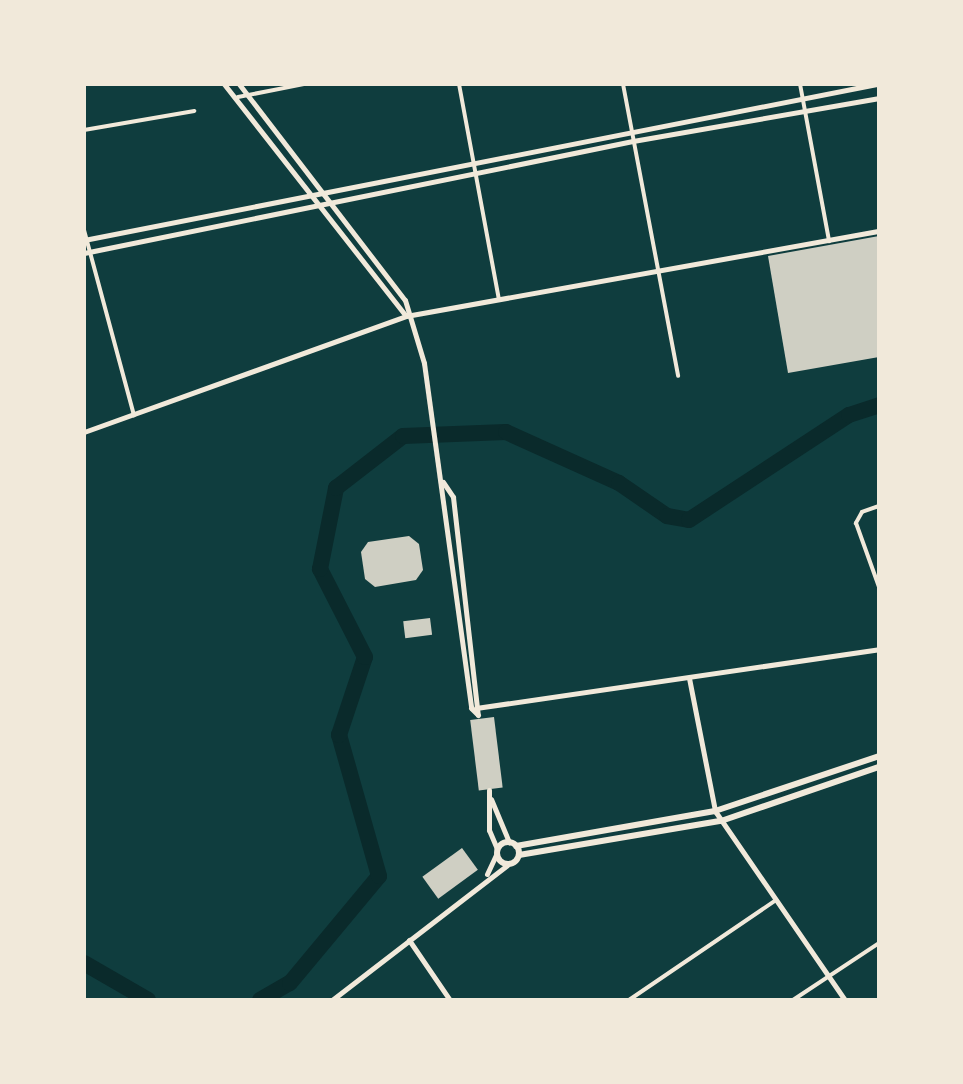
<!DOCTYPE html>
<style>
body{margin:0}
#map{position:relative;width:963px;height:1084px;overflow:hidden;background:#0f3d3e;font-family:Roboto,sans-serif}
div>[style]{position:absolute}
.river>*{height:16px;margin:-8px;padding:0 8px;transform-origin:8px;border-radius:8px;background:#0a2a2b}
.building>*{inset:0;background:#cfcfc3;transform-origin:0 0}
.minor>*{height:4px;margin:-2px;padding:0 2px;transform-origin:2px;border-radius:2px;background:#f1e9da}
.tertiary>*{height:5px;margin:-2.5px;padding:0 2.5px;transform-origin:2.5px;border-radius:2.5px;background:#f1e9da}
.secondary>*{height:5px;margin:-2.5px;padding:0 2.5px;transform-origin:2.5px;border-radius:2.5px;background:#f1e9da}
.primary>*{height:6px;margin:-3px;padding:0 3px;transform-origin:3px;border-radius:3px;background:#f1e9da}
.primary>.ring{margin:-3px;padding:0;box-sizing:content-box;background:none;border:6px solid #f1e9da;border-radius:50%}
span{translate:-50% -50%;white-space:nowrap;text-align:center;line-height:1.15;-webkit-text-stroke:8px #f1e9da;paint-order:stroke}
.frame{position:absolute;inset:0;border:86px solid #f1e9da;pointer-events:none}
</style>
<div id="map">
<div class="river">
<i style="left:84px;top:963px;width:74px;rotate:30deg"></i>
<i style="left:260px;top:1000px;width:34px;rotate:-30deg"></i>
<i style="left:290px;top:983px;width:139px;rotate:-50.2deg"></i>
<i style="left:379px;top:876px;width:147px;rotate:-105.8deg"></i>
<i style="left:339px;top:735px;width:82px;rotate:-71.6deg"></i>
<i style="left:365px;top:657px;width:99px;rotate:-117.1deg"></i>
<i style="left:320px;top:569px;width:83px;rotate:-78.8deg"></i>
<i style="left:336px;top:488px;width:85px;rotate:-37.8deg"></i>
<i style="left:403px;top:436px;width:103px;rotate:-2.2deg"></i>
<i style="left:506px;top:432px;width:124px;rotate:24.3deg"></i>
<i style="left:619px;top:483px;width:58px;rotate:34.5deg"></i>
<i style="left:667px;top:516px;width:22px;rotate:10deg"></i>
<i style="left:689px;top:520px;width:191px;rotate:-33.3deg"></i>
<i style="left:849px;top:415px;width:32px;rotate:-18deg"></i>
</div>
<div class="building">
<i style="clip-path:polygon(879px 236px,879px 357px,788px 373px,768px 256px)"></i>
<i style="clip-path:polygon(409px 536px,419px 544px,423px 570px,416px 580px,375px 587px,365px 579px,361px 552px,368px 542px)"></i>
<i style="left:430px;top:618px;width:17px;height:27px;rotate:83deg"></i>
<i style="left:494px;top:717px;width:71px;height:24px;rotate:83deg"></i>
<i style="left:462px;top:848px;width:27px;height:49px;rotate:54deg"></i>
</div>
<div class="minor">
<i style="left:459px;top:84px;width:219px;rotate:79.5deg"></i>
<i style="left:623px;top:84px;width:297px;rotate:79.3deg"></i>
<i style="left:800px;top:84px;width:160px;rotate:79.5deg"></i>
<i style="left:238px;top:97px;width:67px;rotate:-11.1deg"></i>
<i style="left:84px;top:130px;width:112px;rotate:-9.8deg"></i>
<i style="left:84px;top:230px;width:192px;rotate:74.9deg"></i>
<i style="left:879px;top:506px;width:18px;rotate:161deg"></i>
<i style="left:862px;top:512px;width:13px;rotate:119deg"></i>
<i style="left:856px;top:523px;width:68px;rotate:70.2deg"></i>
<i style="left:629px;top:1000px;width:178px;rotate:-34.2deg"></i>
<i style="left:793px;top:1000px;width:103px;rotate:-33.5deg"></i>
</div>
<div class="tertiary">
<i style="left:84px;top:432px;width:342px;rotate:-19.8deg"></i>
<i style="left:406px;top:316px;width:481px;rotate:-10.2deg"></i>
<i style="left:689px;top:678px;width:136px;rotate:78.9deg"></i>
<i style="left:715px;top:811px;width:229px;rotate:55.5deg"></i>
<i style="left:476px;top:708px;width:407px;rotate:-8.3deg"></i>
<i style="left:409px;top:940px;width:73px;rotate:55.7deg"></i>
</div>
<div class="secondary">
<i style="left:224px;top:84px;width:293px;rotate:51.9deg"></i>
<i style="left:239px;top:84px;width:272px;rotate:52.5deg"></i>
<i style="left:405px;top:300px;width:66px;rotate:73.2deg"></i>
<i style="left:424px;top:363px;width:348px;rotate:82.2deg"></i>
<i style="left:471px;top:708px;width:10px;rotate:45deg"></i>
<i style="left:84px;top:240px;width:808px;rotate:-11.13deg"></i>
<i style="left:84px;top:253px;width:560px;rotate:-11.53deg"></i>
<i style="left:633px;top:141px;width:250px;rotate:-9.9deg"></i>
<i style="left:443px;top:482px;width:18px;rotate:56deg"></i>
<i style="left:453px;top:497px;width:219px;rotate:83.5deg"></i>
<i style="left:489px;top:790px;width:40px;rotate:90deg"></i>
<i style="left:489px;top:830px;width:21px;rotate:67deg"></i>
<i style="left:491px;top:799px;width:47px;rotate:67.3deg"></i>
<i style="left:487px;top:874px;width:21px;rotate:-65deg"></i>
<i style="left:332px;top:1000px;width:221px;rotate:-37.6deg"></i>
</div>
<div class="primary">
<i class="ring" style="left:497px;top:842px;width:16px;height:16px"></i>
<i style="left:516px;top:846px;width:202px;rotate:-10deg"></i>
<i style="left:715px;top:811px;width:173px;rotate:-18.5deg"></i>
<i style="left:519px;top:855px;width:205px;rotate:-9.6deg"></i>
<i style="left:721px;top:821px;width:167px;rotate:-18.9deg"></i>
</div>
<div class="frame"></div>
</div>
